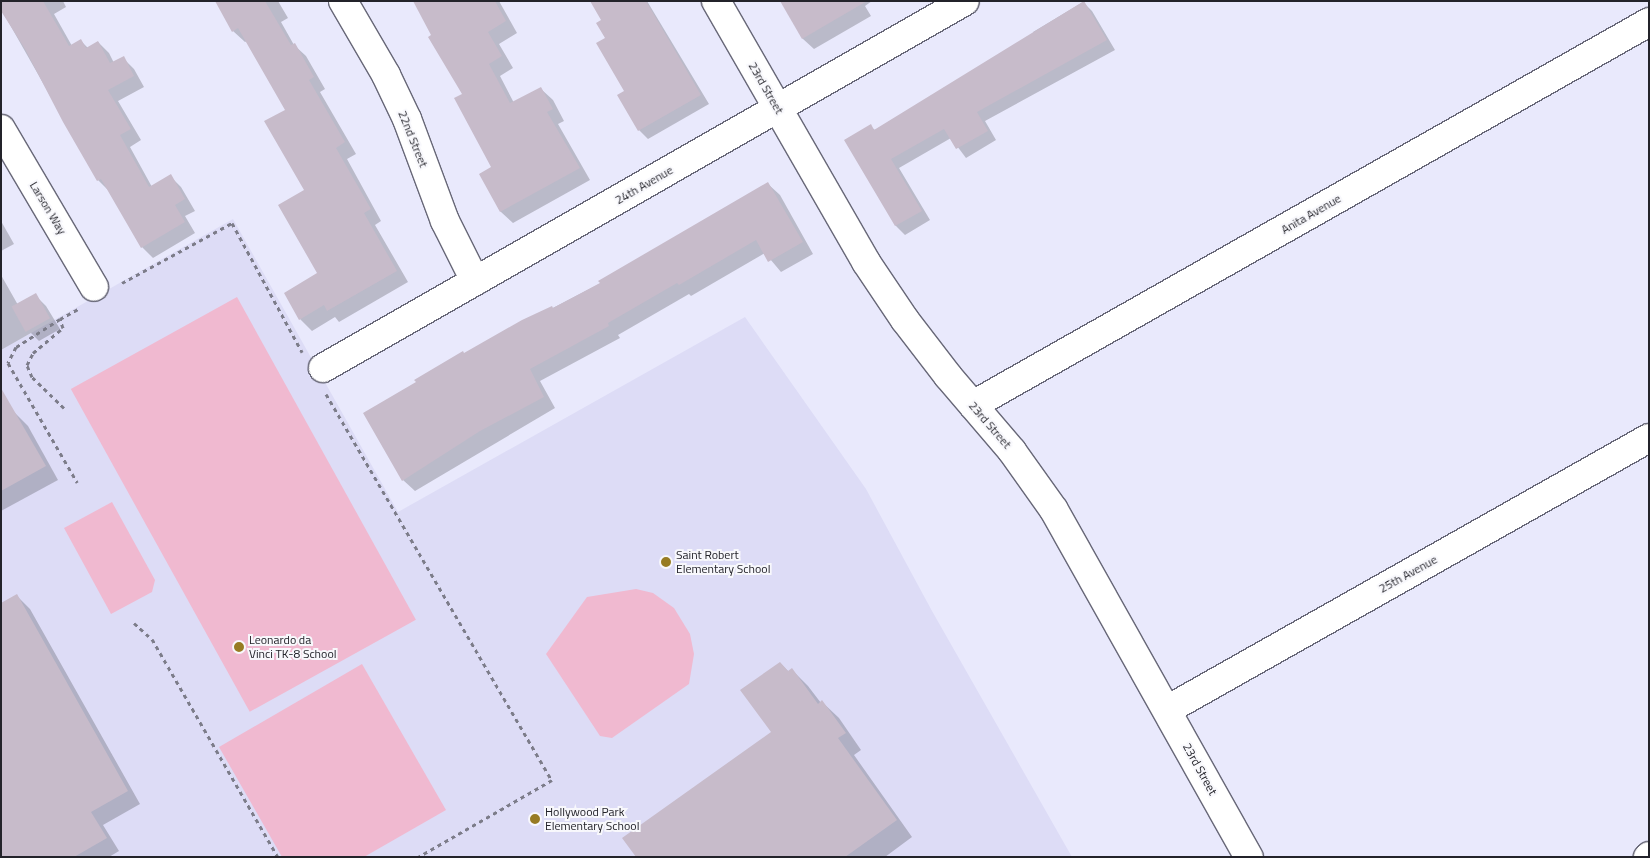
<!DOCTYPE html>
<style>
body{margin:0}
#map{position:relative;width:1650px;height:858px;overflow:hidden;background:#e9e9fc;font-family:"Titillium Web",sans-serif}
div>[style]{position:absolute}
.built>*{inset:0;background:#dddcf6}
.green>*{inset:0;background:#f0b9d0;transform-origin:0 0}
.shadow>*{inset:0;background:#0003}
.building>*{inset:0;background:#c7bbca;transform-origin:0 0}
.path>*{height:3px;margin-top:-1.5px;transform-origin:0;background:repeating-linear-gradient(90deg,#7c7c89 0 4px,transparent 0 8px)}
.roads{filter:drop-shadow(1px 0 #686878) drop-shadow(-1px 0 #686878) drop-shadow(0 1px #686878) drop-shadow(0 -1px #686878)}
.minor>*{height:28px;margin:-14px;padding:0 14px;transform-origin:14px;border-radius:14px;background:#fff}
.dots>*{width:14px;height:14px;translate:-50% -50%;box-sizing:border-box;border:2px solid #f8f8fc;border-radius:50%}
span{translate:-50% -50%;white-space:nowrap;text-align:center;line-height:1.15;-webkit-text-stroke:4px #f8f8fc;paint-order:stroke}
.street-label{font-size:12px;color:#23232a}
.poi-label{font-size:12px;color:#23232a}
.left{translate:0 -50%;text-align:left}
.frame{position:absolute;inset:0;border:2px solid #23232a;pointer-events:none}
</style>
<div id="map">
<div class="built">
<i style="clip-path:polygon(233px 219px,398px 512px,745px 317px,866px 489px,932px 611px,1072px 857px,1px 857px,1px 350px)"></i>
</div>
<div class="green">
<i style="left:237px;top:297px;width:369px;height:190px;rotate:61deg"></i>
<i style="clip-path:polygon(112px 502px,155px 580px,152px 592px,111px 614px,64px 528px)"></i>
<i style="clip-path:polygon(636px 589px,653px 593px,674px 608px,690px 634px,694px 654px,689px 684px,612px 738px,600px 736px,546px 654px,587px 597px)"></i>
<i style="clip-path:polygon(362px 664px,446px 810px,364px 857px,282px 857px,219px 747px)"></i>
</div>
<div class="shadow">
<i style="clip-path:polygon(1px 1px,63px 1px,66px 7px,54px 14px,72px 46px,81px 41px,88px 48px,98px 42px,109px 53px,114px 63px,123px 58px,134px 69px,144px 87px,118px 101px,141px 140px,130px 147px,152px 187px,170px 176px,181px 187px,195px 211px,185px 216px,195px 233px,153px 258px,142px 247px,109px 191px,98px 180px,1px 9px)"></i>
<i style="clip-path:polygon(216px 1px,278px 1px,288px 18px,281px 22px,294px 45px,306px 56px,325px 89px,320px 92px,356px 154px,347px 159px,381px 221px,375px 225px,408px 282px,339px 322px,335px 317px,312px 331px,300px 319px,319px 274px,306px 190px,286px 110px,247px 41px,245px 42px,233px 31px)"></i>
<i style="clip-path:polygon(414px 1px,499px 1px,517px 33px,499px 44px,513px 68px,500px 76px,514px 103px,541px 89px,553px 100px,564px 121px,558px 124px,590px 180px,513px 223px,501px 212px,480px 174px,492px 168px,463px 94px)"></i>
<i style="clip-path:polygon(591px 1px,647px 1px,709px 104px,648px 139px,639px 130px,606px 38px,603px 21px)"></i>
<i style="clip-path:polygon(781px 1px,872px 1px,865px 6px,871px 16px,814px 49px,803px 39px)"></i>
<i style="clip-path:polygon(1083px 2px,1092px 11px,1115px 50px,985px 121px,996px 140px,966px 158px,951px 138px,899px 168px,930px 220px,905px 235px,896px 226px,845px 140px,870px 126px,875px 130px,1034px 35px,1033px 32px)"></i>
<i style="clip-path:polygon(768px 184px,780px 195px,813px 254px,781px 272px,765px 253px,691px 296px,689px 294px,618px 335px,620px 338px,540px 381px,555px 408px,415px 491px,403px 480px,464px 354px,601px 283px)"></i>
<i style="clip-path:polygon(1px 221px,14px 244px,1px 251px)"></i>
<i style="clip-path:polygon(1px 275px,18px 305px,35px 295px,46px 306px,60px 329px,39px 341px,31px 333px,1px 350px)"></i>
<i style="clip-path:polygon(15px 413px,28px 426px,58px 480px,1px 511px,1px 420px)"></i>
<i style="clip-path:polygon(17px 596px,30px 609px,140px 804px,103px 825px,119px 851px,109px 857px,1px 857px)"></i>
<i style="clip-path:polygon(780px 663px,789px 672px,792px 670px,808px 686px,821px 703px,822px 702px,839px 718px,861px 750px,854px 755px,912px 837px,885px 857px,637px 857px,772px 732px)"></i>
</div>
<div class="building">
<i style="clip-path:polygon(1px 1px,43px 1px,69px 46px,81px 39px,86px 48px,98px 41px,110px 63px,124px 56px,134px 76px,108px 90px,131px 129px,120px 135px,149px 187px,171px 174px,185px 199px,175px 205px,185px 222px,141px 248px,101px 179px,97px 181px,63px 122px,25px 49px,1px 11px)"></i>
<i style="clip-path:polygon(215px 1px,265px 1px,291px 45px,295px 43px,314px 77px,309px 80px,345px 142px,336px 148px,371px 209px,364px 213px,397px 271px,327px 311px,324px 305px,299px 320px,284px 293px,317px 273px,278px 205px,304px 190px,264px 121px,285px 110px,238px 28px,232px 32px)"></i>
<i style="clip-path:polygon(413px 1px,495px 1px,506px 21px,488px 32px,502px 56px,489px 64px,510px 103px,541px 87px,553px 109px,547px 112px,580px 168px,500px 212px,479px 174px,491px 167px,454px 98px,462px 94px,428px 37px,431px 35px)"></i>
<i style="clip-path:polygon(590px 1px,646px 1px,701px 95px,638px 131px,617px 95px,624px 91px,596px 43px,605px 38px,596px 23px,601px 20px)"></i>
<i style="clip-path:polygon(780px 1px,867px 1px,802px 39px)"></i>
<i style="clip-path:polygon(1084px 1px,1107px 40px,977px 112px,988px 131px,956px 149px,944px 129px,891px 159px,922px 211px,895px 226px,844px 140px,871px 124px,874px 130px)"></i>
<i style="clip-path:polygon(768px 182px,803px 242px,768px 262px,756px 240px,679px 285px,677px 283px,608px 323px,609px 326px,530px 369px,544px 397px,480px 431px,402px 481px,363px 413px,416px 382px,414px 380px,463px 351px,464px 353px,522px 320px,552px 306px,553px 308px,600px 283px,598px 281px)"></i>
<i style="left:36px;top:293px;width:29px;height:28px;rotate:61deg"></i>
<i style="clip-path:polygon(1px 388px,46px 466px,1px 491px)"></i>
<i style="clip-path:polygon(17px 594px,128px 791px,91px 812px,107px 838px,74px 857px,1px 857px,1px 603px)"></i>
<i style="clip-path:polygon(780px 662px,788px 671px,792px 668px,818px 704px,822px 700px,846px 733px,838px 738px,897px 820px,845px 857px,636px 857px,622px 838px,771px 732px,740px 690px)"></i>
</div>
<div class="path">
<i style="left:122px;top:283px;width:125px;rotate:-28.6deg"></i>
<i style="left:232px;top:223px;width:147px;rotate:61.5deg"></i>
<i style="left:60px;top:319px;width:52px;rotate:147.5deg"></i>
<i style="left:16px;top:347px;width:18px;rotate:117deg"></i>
<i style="left:8px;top:363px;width:138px;rotate:59.9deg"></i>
<i style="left:326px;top:394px;width:447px;rotate:59.7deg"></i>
<i style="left:552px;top:780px;width:155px;rotate:150.1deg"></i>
<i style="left:64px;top:408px;width:45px;rotate:-135.9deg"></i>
<i style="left:32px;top:377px;width:13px;rotate:-113deg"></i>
<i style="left:27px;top:365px;width:13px;rotate:-63deg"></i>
<i style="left:33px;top:353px;width:39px;rotate:-40deg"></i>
<i style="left:63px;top:328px;width:9px;rotate:-108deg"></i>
<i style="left:60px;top:319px;width:21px;rotate:-29deg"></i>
<i style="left:134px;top:623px;width:24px;rotate:42deg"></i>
<i style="left:152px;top:639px;width:252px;rotate:60deg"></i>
</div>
<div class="roads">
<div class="minor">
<i style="left:343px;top:1px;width:86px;rotate:59.8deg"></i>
<i style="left:386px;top:75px;width:49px;rotate:64.5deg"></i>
<i style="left:407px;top:119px;width:109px;rotate:69.6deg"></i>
<i style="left:445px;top:221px;width:67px;rotate:63.4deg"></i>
<i style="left:716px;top:1px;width:301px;rotate:60.1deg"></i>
<i style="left:866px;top:262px;width:70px;rotate:56.1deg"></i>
<i style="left:905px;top:320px;width:71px;rotate:52.5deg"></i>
<i style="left:948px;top:376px;width:99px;rotate:49.5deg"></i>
<i style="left:1012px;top:451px;width:72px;rotate:54.6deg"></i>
<i style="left:1054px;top:510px;width:398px;rotate:60.7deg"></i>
<i style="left:1px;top:129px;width:183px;rotate:59.5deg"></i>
<i style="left:323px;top:368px;width:739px;rotate:-29.75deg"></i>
<i style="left:973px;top:405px;width:777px;rotate:-29.53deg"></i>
<i style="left:1167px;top:710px;width:553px;rotate:-29.44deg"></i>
<i style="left:1648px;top:857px;width:1px;rotate:-45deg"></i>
</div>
</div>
<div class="dots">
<i style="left:666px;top:562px;background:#977b23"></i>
<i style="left:239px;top:647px;background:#977b23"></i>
<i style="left:535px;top:819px;background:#977b23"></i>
</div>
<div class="street-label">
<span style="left:766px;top:88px;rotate:60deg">23rd Street</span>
<span style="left:413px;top:139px;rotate:68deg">22nd Street</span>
<span style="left:644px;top:185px;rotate:-30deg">24th Avenue</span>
<span style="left:48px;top:208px;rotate:59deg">Larson Way</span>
<span style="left:1311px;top:214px;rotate:-30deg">Anita Avenue</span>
<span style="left:990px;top:425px;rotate:49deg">23rd Street</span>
<span style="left:1408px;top:574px;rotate:-29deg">25th Avenue</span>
<span style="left:1200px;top:769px;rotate:61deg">23rd Street</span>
</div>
<div class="poi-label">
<span class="left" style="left:676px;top:562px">Saint Robert<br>Elementary School</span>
<span class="left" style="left:249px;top:647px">Leonardo da<br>Vinci TK-8 School</span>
<span class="left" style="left:545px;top:819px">Hollywood Park<br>Elementary School</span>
</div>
<div class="frame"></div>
</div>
